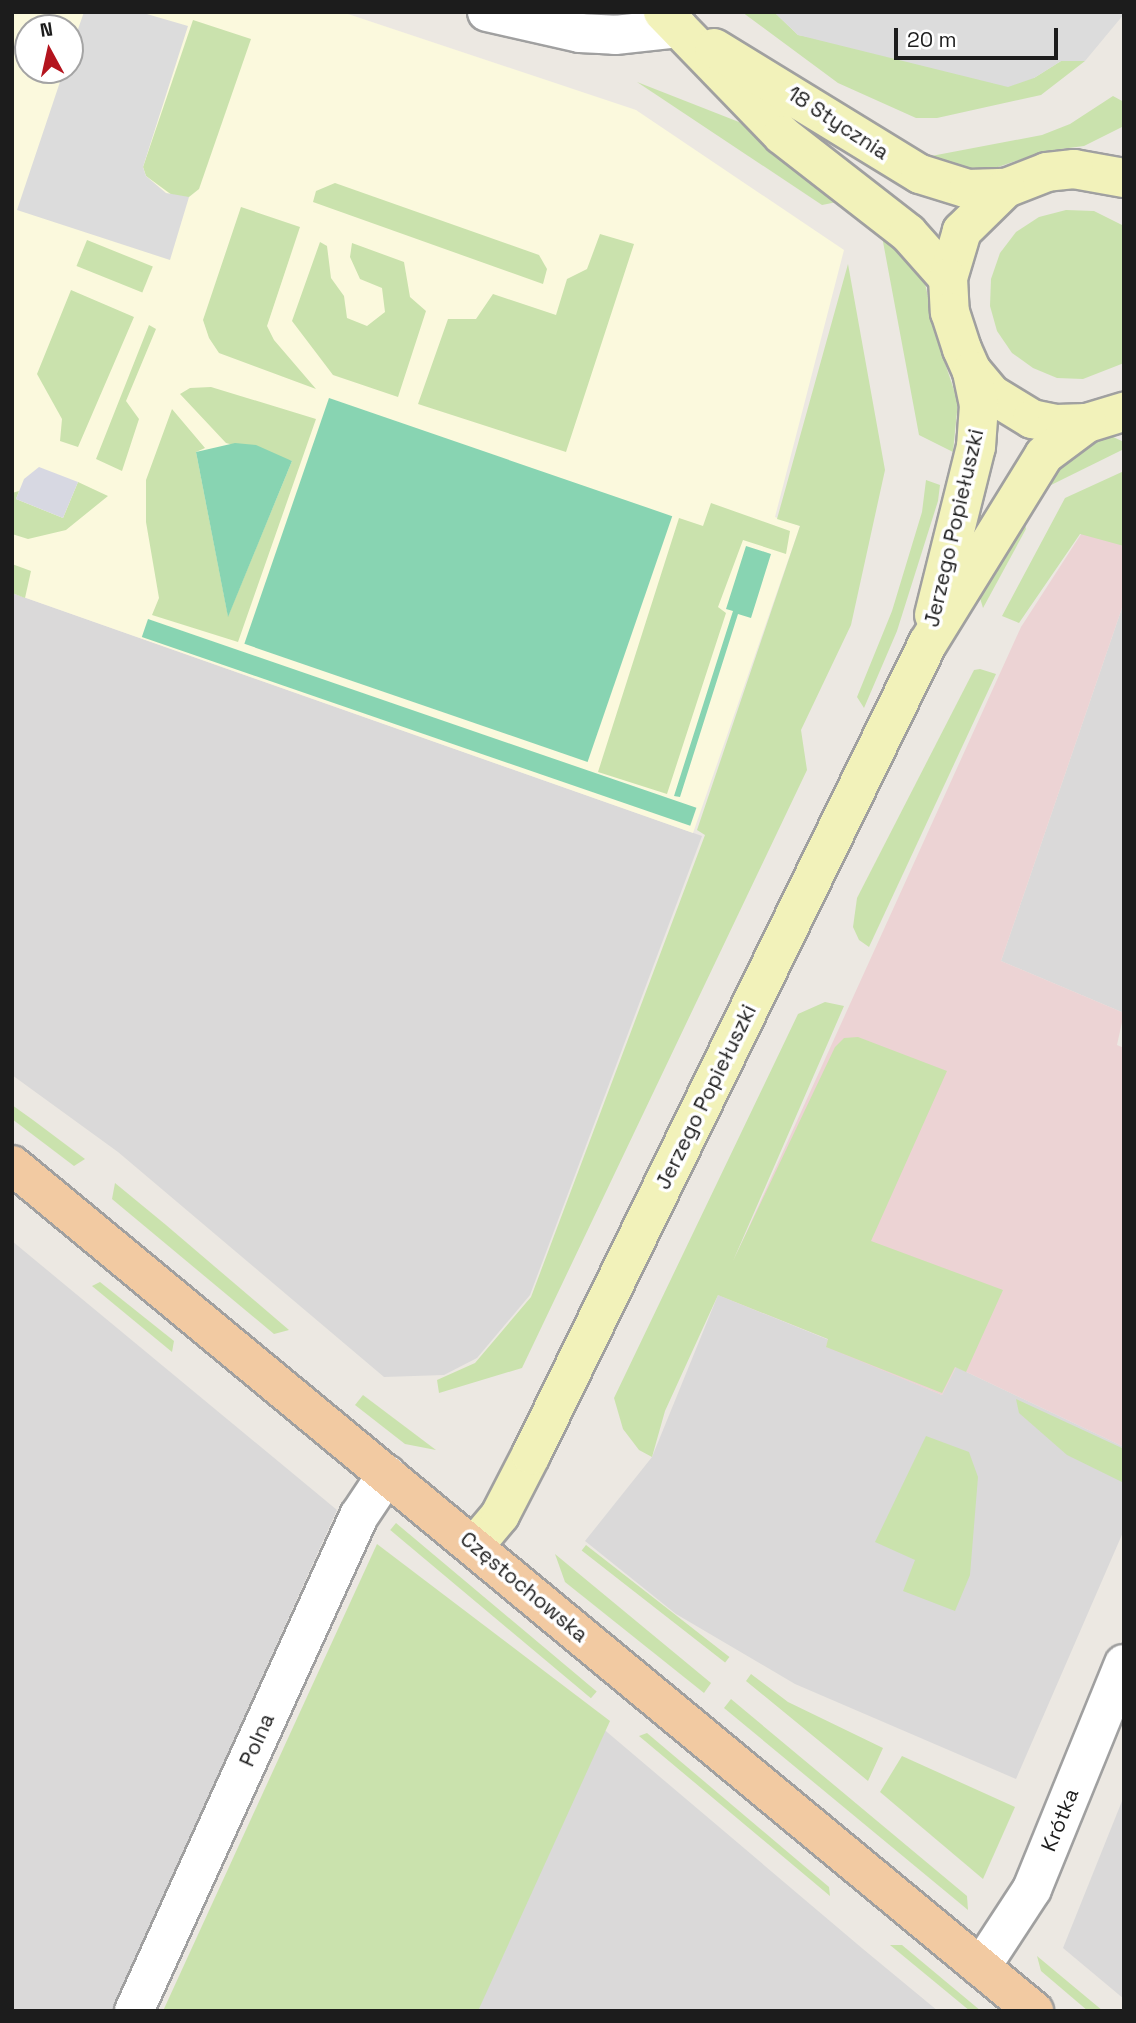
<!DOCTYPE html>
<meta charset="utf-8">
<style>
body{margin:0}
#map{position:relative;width:1136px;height:2023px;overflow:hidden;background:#ece8e2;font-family:"Space Grotesk",sans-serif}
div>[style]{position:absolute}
.residential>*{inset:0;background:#dad9d9}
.commercial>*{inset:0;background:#ecd3d4}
.education>*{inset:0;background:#fbf9dd}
.grass>*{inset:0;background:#cae2ad;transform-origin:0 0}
.pitch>*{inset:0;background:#88d4b2;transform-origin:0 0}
.parking>*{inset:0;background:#dcdcdc}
.plaza>*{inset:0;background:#d7d8e2}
.roads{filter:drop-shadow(2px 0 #a0a0a0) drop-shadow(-2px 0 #a0a0a0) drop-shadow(0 2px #a0a0a0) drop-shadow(0 -2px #a0a0a0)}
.street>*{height:38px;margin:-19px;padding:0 19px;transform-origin:19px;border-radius:19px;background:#fff}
.secondary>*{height:38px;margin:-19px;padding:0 19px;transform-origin:19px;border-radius:19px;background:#f2f2ba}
.primary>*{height:38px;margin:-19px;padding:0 19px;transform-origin:19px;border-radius:19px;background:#f2caa2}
span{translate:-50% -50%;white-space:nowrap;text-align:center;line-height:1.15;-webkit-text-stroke:7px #fff;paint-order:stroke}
.street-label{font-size:21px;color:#1c1c1c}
.frame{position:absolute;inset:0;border:14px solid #1c1c1c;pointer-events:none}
.north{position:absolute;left:14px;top:14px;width:70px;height:70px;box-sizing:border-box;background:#fff;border:2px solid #a4a4a4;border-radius:50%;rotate:352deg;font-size:19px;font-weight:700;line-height:28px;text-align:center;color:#1c1c1c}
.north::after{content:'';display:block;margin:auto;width:24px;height:32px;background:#b4141e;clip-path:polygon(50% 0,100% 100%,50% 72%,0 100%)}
.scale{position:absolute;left:894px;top:28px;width:164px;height:32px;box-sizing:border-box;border:4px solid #1c1c1c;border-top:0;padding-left:9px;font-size:21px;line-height:24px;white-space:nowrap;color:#1c1c1c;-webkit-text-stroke:5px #fff;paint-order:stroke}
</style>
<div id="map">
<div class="residential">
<i style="clip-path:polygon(12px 593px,702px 836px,530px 1295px,477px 1358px,444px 1375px,384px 1377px,118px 1152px,12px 1075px)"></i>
<i style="clip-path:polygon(1124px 602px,1124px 1013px,1001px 961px)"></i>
<i style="clip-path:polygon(12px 1241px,337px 1510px,112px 2011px,12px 2011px)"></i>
<i style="clip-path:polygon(718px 1295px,829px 1340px,826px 1346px,942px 1395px,956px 1367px,1124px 1447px,1124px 1530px,1016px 1779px,795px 1684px,676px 1614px,585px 1541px,652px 1457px)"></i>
<i style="clip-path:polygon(594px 1721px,863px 1949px,938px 2011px,468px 2011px)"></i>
<i style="clip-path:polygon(1124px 1796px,1124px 1999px,1063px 1948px)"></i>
</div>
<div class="commercial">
<i style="clip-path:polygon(1124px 478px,1124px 602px,1001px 961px,1124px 1013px,1117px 1045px,1124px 1048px,1124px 1447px,956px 1367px,942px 1395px,826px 1347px,828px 1339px,718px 1295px,1021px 627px,1116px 480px)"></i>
</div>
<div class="education">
<i style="clip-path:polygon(evenodd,12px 12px,342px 12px,636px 110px,844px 250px,775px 517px,800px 526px,693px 833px,12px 593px,12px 12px,28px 28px,70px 28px,70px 70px,28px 70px,28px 28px)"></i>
</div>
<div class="grass">
<i style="clip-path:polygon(742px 12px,774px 12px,798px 35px,1034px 78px,1061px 61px,1085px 61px,1041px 95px,937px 118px,916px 118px,838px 83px)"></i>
<i style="clip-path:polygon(193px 20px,251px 39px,199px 189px,189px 197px,176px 198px,146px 176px,143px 167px)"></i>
<i style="clip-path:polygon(637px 82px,739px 122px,837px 202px,822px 205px)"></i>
<i style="clip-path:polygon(1113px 96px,1124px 102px,1124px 126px,1084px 146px,1046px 151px,989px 170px,969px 171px,926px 157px,1042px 135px,1070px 124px)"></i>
<i style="clip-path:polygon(335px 183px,539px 255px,547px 269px,543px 284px,313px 202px,316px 191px)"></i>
<i style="clip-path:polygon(241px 207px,300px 227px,267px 326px,274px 340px,316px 389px,219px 353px,209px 338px,203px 320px)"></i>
<i style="clip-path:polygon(1066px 210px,1094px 211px,1124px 226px,1124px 363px,1083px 379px,1057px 378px,1033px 368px,1012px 353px,997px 331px,990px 306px,991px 279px,1000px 253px,1016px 232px,1039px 217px)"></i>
<i style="clip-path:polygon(881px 231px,923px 274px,938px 342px,958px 402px,953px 452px,919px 435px)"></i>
<i style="clip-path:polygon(600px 234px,634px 244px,566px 452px,418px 404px,448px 319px,476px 319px,493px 294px,556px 315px,567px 279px,587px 269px)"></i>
<i style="left:87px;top:240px;width:71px;height:28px;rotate:22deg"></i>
<i style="clip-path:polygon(320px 242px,327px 246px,331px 278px,344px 296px,347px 318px,367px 326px,385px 312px,382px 288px,360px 279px,350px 257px,352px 243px,404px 262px,410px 297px,426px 311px,398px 397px,333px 375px,292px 321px)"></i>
<i style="clip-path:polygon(848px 264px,885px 470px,851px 625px,801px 730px,807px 770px,522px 1368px,439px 1393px,437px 1380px,475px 1363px,531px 1297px,705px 835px,697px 830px,800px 526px,777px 519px)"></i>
<i style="clip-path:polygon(71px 290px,134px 317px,78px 447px,60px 441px,62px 419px,37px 374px)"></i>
<i style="clip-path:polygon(149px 325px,156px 329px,126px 401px,139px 419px,122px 471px,96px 459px)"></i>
<i style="clip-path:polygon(211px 387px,316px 419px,238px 642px,152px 615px,159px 598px,146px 522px,146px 480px,172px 409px,205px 448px,196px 452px,228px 616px,292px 461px,226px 443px,180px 394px,190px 388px)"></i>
<i style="clip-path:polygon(1111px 436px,1124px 442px,1124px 449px,1047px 487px,1054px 470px,1081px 447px)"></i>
<i style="clip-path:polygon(1124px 471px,1124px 546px,1080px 534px,1019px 623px,1002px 616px,1065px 498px)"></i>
<i style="clip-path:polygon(926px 480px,940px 485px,938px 501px,897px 631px,864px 708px,857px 697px,892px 611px,922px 512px)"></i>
<i style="clip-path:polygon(78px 482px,108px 496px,66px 530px,28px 539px,12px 534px,12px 493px,19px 491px,16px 499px,63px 518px)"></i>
<i style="clip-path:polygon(711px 503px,790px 531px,786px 554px,743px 540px,718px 607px,726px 613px,667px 794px,598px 772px,679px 518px,703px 526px)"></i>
<i style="clip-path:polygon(1024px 518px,1026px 529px,983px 608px,980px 598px)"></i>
<i style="clip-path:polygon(12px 564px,31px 571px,25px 598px,12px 593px)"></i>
<i style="clip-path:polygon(980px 669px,996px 674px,869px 947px,859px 940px,853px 927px,857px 898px,974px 670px)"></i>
<i style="clip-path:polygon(825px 1002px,844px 1006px,733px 1261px,835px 1047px,844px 1038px,858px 1037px,947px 1071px,871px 1241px,1003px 1290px,966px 1372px,955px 1367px,942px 1393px,826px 1347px,828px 1339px,718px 1295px,665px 1411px,652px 1457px,639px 1450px,623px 1429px,614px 1398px,798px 1014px)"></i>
<i style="clip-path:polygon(12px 1105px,33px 1120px,85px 1159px,74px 1166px,12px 1119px)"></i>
<i style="clip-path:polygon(115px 1183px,166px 1225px,289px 1330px,274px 1334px,112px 1199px)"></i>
<i style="clip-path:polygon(100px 1282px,174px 1341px,172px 1352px,92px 1286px)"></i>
<i style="clip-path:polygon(363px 1395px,436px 1450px,405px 1444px,355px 1405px)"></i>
<i style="clip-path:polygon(1016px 1399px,1124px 1449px,1124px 1483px,1067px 1455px,1019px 1413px)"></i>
<i style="clip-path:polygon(926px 1436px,969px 1452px,978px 1477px,970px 1575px,955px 1611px,903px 1591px,915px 1560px,875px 1542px)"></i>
<i style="left:396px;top:1523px;width:262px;height:9px;rotate:40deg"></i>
<i style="clip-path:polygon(377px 1544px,610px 1721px,478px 2011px,163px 2011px)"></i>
<i style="left:586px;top:1545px;width:182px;height:7px;rotate:38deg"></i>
<i style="clip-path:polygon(555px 1554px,711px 1683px,704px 1693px,565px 1582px)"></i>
<i style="clip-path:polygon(751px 1674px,788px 1702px,883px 1748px,868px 1781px,746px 1681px)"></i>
<i style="clip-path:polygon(731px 1699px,967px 1896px,968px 1910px,724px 1708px)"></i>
<i style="clip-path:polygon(647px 1733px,829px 1887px,830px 1896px,639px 1736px)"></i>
<i style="clip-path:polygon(902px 1756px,1015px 1807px,983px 1879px,880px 1792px)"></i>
<i style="clip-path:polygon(890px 1945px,902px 1945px,981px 2011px,970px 2011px)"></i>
<i style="clip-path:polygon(1037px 1956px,1103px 2011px,1088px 2011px,1041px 1971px)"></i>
</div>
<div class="pitch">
<i style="left:329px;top:398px;width:363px;height:260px;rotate:19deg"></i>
<i style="clip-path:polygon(235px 443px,256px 445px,292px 461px,228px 617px,196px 452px)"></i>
<i style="clip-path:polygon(746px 546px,771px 554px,751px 618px,738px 614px,680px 797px,674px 796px,733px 611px,726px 609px)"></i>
<i style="left:148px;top:619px;width:580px;height:19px;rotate:19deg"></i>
</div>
<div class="parking">
<i style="clip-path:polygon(84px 12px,140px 12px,188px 26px,143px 167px,146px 176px,166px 193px,189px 197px,170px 260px,17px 210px,64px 70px,70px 70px,70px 52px)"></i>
<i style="clip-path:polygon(774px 12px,1124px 12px,1124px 14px,1085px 61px,1061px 61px,1034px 78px,1008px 87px,798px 35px)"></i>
</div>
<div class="plaza">
<i style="clip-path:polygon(39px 467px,78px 482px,63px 518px,16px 499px,24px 479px)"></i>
</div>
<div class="roads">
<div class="street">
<i style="left:487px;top:12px;width:95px;rotate:12.7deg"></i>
<i style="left:580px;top:33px;width:35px;rotate:3deg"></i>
<i style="left:615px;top:35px;width:64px;rotate:-6.2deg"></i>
<i style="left:981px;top:1967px;width:93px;rotate:-56.8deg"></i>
<i style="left:1032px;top:1889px;width:243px;rotate:-67.8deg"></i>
<i style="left:134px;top:2011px;width:544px;rotate:-65.56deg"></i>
<i style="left:359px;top:1516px;width:50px;rotate:-56.3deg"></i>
</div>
<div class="secondary">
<i style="left:663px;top:12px;width:171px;rotate:45.9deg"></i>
<i style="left:782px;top:135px;width:160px;rotate:37.9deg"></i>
<i style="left:908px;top:233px;width:60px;rotate:48.4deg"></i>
<i style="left:714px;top:48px;width:241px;rotate:31.5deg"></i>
<i style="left:920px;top:174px;width:50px;rotate:17.4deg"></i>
<i style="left:968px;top:189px;width:38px;rotate:-2deg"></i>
<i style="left:1124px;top:178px;width:51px;rotate:-169.8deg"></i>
<i style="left:1074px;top:169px;width:27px;rotate:174deg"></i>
<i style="left:1047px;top:172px;width:44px;rotate:158.7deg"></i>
<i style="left:1006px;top:188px;width:62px;rotate:135.7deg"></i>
<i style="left:962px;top:231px;width:49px;rotate:106.6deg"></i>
<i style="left:948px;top:278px;width:34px;rotate:87deg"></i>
<i style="left:950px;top:312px;width:39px;rotate:72deg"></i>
<i style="left:962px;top:349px;width:24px;rotate:66deg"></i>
<i style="left:972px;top:371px;width:30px;rotate:50deg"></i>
<i style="left:991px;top:394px;width:48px;rotate:31.4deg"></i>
<i style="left:1032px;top:419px;width:25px;rotate:12deg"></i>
<i style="left:1056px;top:424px;width:31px;rotate:-2deg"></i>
<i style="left:1087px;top:423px;width:39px;rotate:-17deg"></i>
<i style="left:934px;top:615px;width:173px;rotate:-76deg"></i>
<i style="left:976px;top:447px;width:42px;rotate:-85.9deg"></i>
<i style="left:979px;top:405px;width:35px;rotate:-102deg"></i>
<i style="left:475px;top:1545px;width:39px;rotate:-50deg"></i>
<i style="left:500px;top:1515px;width:68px;rotate:-62.7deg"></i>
<i style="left:531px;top:1455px;width:904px;rotate:-63.95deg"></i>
<i style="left:928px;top:643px;width:221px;rotate:-58.3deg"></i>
<i style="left:1044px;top:455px;width:54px;rotate:-36.7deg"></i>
</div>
<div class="primary">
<i style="left:12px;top:1165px;width:1327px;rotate:39.62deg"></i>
</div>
</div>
<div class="street-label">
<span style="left:838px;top:123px;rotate:33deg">18 Stycznia</span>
<span style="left:954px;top:528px;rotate:-77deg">Jerzego Popiełuszki</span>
<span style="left:706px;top:1097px;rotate:-64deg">Jerzego Popiełuszki</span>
<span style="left:524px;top:1587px;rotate:40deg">Częstochowska</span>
<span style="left:257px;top:1740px;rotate:-66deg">Polna</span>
<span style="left:1060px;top:1820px;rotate:-68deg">Krótka</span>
</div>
<div class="frame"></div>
<div class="north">N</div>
<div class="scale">20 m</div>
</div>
